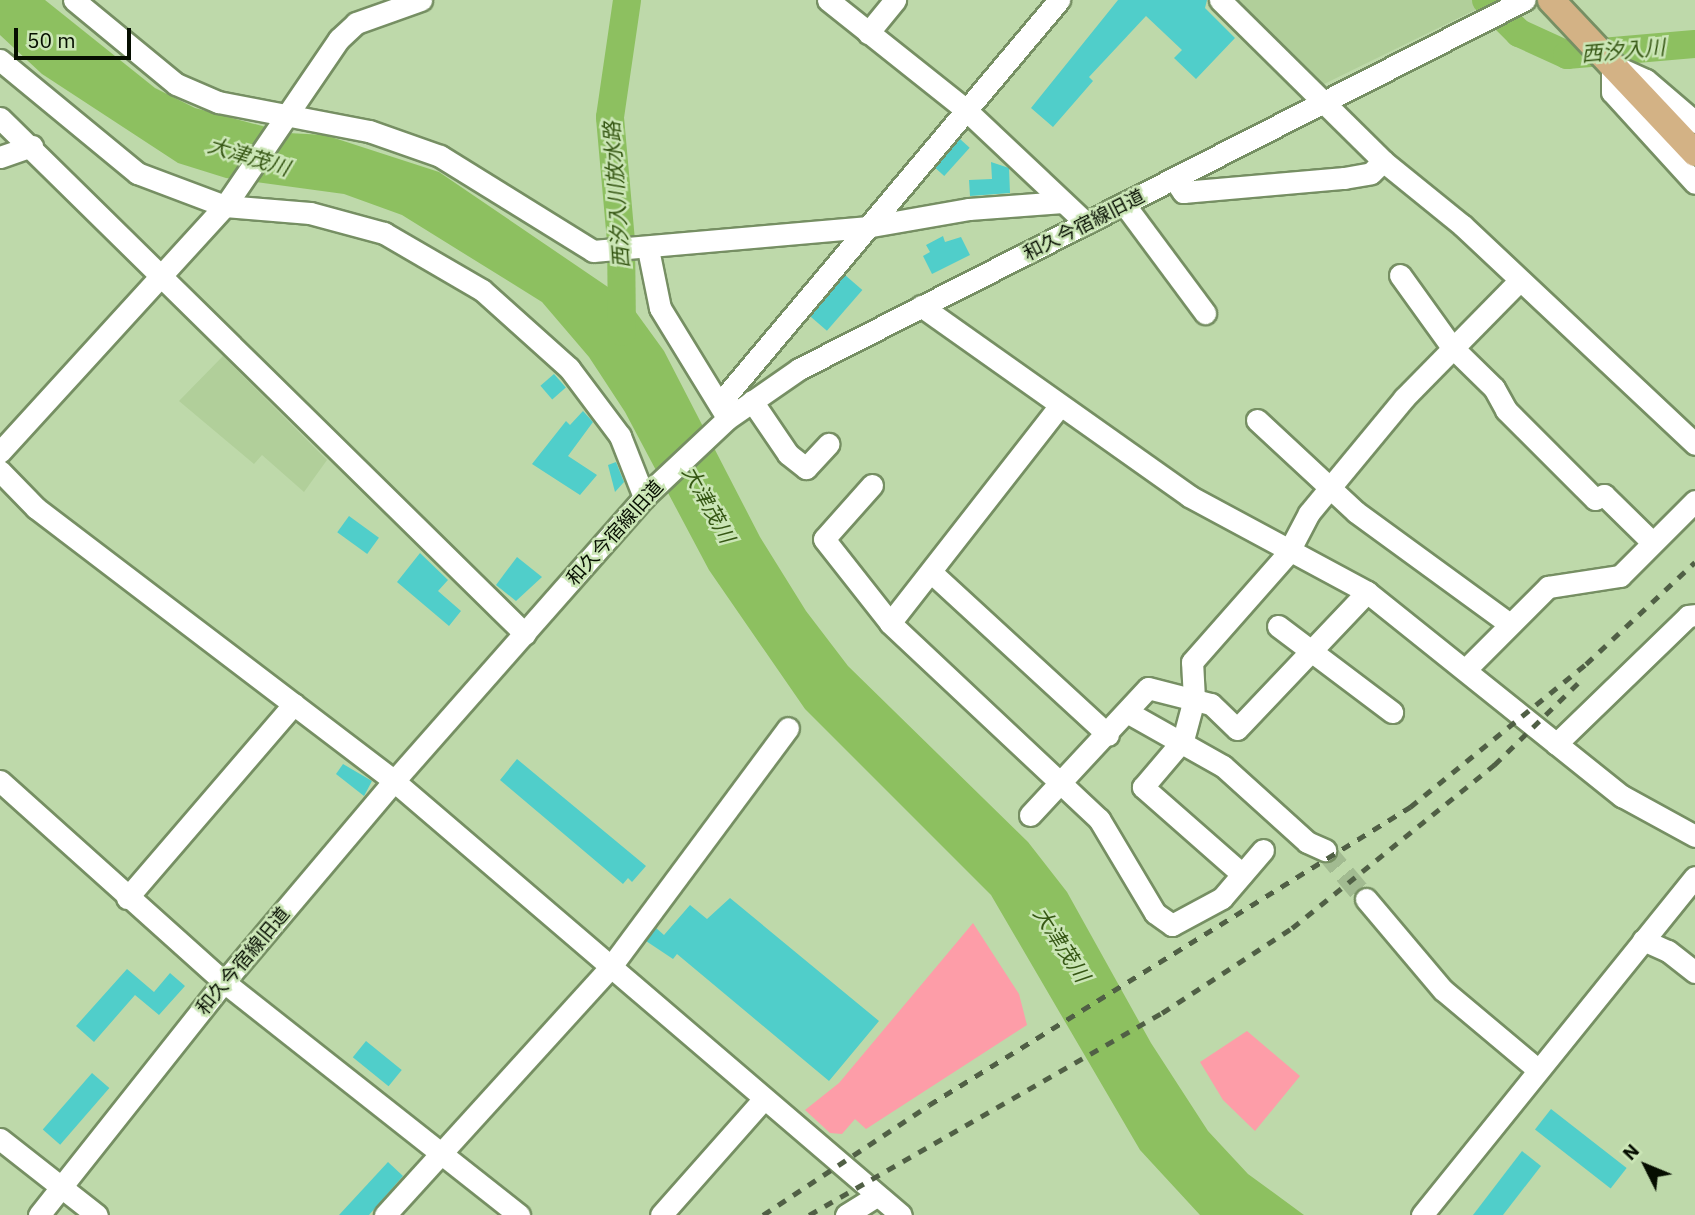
<!DOCTYPE html>
<meta charset="utf-8">
<style>
body{margin:0}
#map{position:relative;width:1695px;height:1215px;overflow:hidden;background:#bed9aa;font-family:"IBM Plex Sans","Noto Sans JP",sans-serif}
div>[style]{position:absolute}
.built>*{inset:0;background:#b1cf9a}
.green>*{inset:0;background:#fd9da8}
.water>*{inset:0;background:#8dc060}
.river>*{height:28px;margin:-14px;padding:0 14px;transform-origin:14px;border-radius:14px;background:#8dc060}
.building>*{inset:0;background:#50ceca;transform-origin:0 0}
.minor-tunnel>*{height:21px;margin-top:-10.5px;transform-origin:0;background:repeating-linear-gradient(90deg,#a2bb91 0 21px,transparent 0 31px)}
.roads{filter:drop-shadow(2px 0 #768f63) drop-shadow(-2px 0 #768f63) drop-shadow(0 2px #768f63) drop-shadow(0 -2px #768f63)}
.minor>*{height:21px;margin:-10.5px;padding:0 10.5px;transform-origin:10.5px;border-radius:10.5px;background:#fff}
.major>*{height:26px;margin:-13px;padding:0 13px;transform-origin:13px;border-radius:13px;background:#d3b285}
.rail>*{height:4.5px;margin-top:-2.25px;transform-origin:0;background:repeating-linear-gradient(90deg,#505f45 0 9px,transparent 0 18px)}
span{translate:-50% -50%;white-space:nowrap;text-align:center;line-height:1.15;-webkit-text-stroke:5px #cbe6b6;paint-order:stroke}
.street-label{font-size:19px;color:#060e01}
.water-label{font-size:21px;color:#365714;font-style:italic}
.north{position:absolute;left:1611px;top:1131px;width:70px;height:70px;-webkit-text-stroke:5px #cbe6b6;paint-order:stroke;rotate:313deg;font-size:19px;font-weight:700;line-height:28px;text-align:center;color:#060e01}
.north::after{content:'';display:block;margin:auto;width:24px;height:32px;background:#060e01;clip-path:polygon(50% 0,100% 100%,50% 72%,0 100%)}
.scale{position:absolute;left:14px;top:28px;width:117px;height:32px;box-sizing:border-box;border:4px solid #060e01;border-top:0;padding-left:9px;font-size:21px;line-height:24px;white-space:nowrap;color:#060e01;-webkit-text-stroke:5px #cbe6b6;paint-order:stroke}
</style>
<div id="map">
<div class="built">
<i style="clip-path:polygon(1228px 0,1481px 0,1485px 5px,1320px 86px)"></i>
<i style="clip-path:polygon(223px 356px,327px 460px,304px 492px,262px 455px,254px 464px,179px 401px)"></i>
</div>
<div class="green">
<i style="clip-path:polygon(973px 923px,1019px 994px,1027px 1025px,866px 1129px,855px 1119px,842px 1134px,830px 1133px,805px 1110px,839px 1083px)"></i>
<i style="clip-path:polygon(1247px 1031px,1300px 1076px,1255px 1131px,1223px 1100px,1200px 1062px)"></i>
</div>
<div class="water">
<i style="clip-path:polygon(0 0,45px 0,155px 88px,195px 108px,288px 133px,325px 135px,439px 172px,627px 300px,664px 351px,760px 537px,806px 611px,848px 666px,1028px 842px,1067px 892px,1151px 1043px,1208px 1131px,1248px 1174px,1304px 1215px,1200px 1215px,1140px 1150px,991px 895px,805px 709px,709px 570px,625px 412px,589px 357px,542px 302px,402px 215px,344px 194px,226px 178px,178px 163px,42px 74px,0 35px)"></i>
</div>
<div class="river">
<i style="left:1486px;top:0;width:47px;rotate:45deg"></i>
<i style="left:1519px;top:33px;width:53px;rotate:24.6deg"></i>
<i style="left:1567px;top:55px;width:128px;rotate:-4.9deg"></i>
<i style="left:622px;top:332px;width:91px;rotate:-90.6deg"></i>
<i style="left:621px;top:241px;width:124px;rotate:-95.1deg"></i>
<i style="left:610px;top:117px;width:118px;rotate:-81.7deg"></i>
</div>
<div class="building">
<i style="clip-path:polygon(1118px 0,1207px 0,1205px 8px,1235px 38px,1196px 79px,1174px 58px,1182px 50px,1146px 16px,1089px 77px,1093px 81px,1053px 127px,1031px 108px)"></i>
<i style="left:960px;top:139px;width:13px;height:38px;rotate:42deg"></i>
<i style="clip-path:polygon(991px 162px,1009px 168px,1010px 193px,970px 196px,969px 180px,992px 179px)"></i>
<i style="clip-path:polygon(943px 236px,945px 242px,961px 237px,970px 255px,932px 274px,923px 256px,930px 252px,926px 245px)"></i>
<i style="left:845px;top:275px;width:23px;height:54px;rotate:41deg"></i>
<i style="left:554px;top:374px;width:18px;height:18px;rotate:49deg"></i>
<i style="clip-path:polygon(583px 411px,593px 422px,568px 456px,597px 475px,580px 495px,532px 464px,566px 421px,570px 425px)"></i>
<i style="clip-path:polygon(616px 462px,624px 482px,615px 492px,608px 465px)"></i>
<i style="left:349px;top:516px;width:37px;height:20px;rotate:36deg"></i>
<i style="clip-path:polygon(420px 553px,448px 580px,438px 591px,461px 611px,449px 626px,397px 582px)"></i>
<i style="clip-path:polygon(517px 557px,542px 577px,516px 601px,496px 585px)"></i>
<i style="clip-path:polygon(517px 759px,646px 866px,632px 882px,628px 878px,623px 884px,500px 780px)"></i>
<i style="clip-path:polygon(343px 764px,372px 781px,364px 796px,336px 774px)"></i>
<i style="clip-path:polygon(730px 898px,879px 1021px,829px 1081px,677px 954px,673px 959px,646px 941px,656px 928px,664px 935px,690px 905px,707px 919px)"></i>
<i style="clip-path:polygon(127px 969px,154px 992px,170px 973px,185px 986px,159px 1015px,135px 995px,94px 1042px,76px 1026px)"></i>
<i style="left:366px;top:1041px;width:46px;height:21px;rotate:39deg"></i>
<i style="left:92px;top:1073px;width:23px;height:75px;rotate:41deg"></i>
<i style="left:1551px;top:1109px;width:96px;height:26px;rotate:38deg"></i>
<i style="clip-path:polygon(1522px 1151px,1541px 1166px,1503px 1215px,1473px 1215px)"></i>
<i style="clip-path:polygon(388px 1162px,403px 1176px,369px 1215px,339px 1215px)"></i>
</div>
<div class="minor-tunnel">
<i style="left:1325px;top:850px;width:64px;rotate:50.1deg"></i>
</div>
<div class="roads">
<div class="minor">
<i style="left:74px;top:0;width:132px;rotate:39.5deg"></i>
<i style="left:176px;top:84px;width:46px;rotate:23.2deg"></i>
<i style="left:218px;top:102px;width:154px;rotate:10.9deg"></i>
<i style="left:369px;top:131px;width:75px;rotate:19.4deg"></i>
<i style="left:440px;top:156px;width:180px;rotate:31.8deg"></i>
<i style="left:593px;top:251px;width:274px;rotate:-5deg"></i>
<i style="left:866px;top:227px;width:105px;rotate:-9.9deg"></i>
<i style="left:969px;top:209px;width:94px;rotate:-4.3deg"></i>
<i style="left:828px;top:0;width:175px;rotate:38.5deg"></i>
<i style="left:965px;top:109px;width:166px;rotate:43.3deg"></i>
<i style="left:1220px;top:0;width:229px;rotate:44.6deg"></i>
<i style="left:1383px;top:161px;width:102px;rotate:39deg"></i>
<i style="left:1462px;top:225px;width:320px;rotate:43.2deg"></i>
<i style="left:868px;top:33px;width:43px;rotate:-50.7deg"></i>
<i style="left:0;top:60px;width:178px;rotate:39.5deg"></i>
<i style="left:137px;top:173px;width:94px;rotate:20.6deg"></i>
<i style="left:225px;top:206px;width:85px;rotate:4.7deg"></i>
<i style="left:310px;top:213px;width:77px;rotate:15.1deg"></i>
<i style="left:384px;top:233px;width:113px;rotate:30.2deg"></i>
<i style="left:482px;top:290px;width:117px;rotate:41.9deg"></i>
<i style="left:569px;top:368px;width:85px;rotate:53.1deg"></i>
<i style="left:620px;top:436px;width:66px;rotate:68.5deg"></i>
<i style="left:0;top:118px;width:736px;rotate:44.5deg"></i>
<i style="left:1695px;top:122px;width:65px;rotate:-139.4deg"></i>
<i style="left:1646px;top:80px;width:37px;rotate:-156deg"></i>
<i style="left:1612px;top:65px;width:27px;rotate:90deg"></i>
<i style="left:1612px;top:92px;width:123px;rotate:47.6deg"></i>
<i style="left:0;top:157px;width:34px;rotate:-19deg"></i>
<i style="left:1174px;top:179px;width:16px;rotate:55deg"></i>
<i style="left:1183px;top:192px;width:162px;rotate:-5deg"></i>
<i style="left:1344px;top:178px;width:27px;rotate:-10deg"></i>
<i style="left:1371px;top:173px;width:17px;rotate:-45deg"></i>
<i style="left:1124px;top:204px;width:136px;rotate:53.4deg"></i>
<i style="left:648px;top:249px;width:60px;rotate:78.5deg"></i>
<i style="left:660px;top:308px;width:124px;rotate:58.5deg"></i>
<i style="left:1400px;top:275px;width:87px;rotate:54.3deg"></i>
<i style="left:1451px;top:346px;width:60px;rotate:44.3deg"></i>
<i style="left:1494px;top:388px;width:25px;rotate:61deg"></i>
<i style="left:1506px;top:410px;width:126px;rotate:45deg"></i>
<i style="left:1595px;top:499px;width:10px;rotate:-24deg"></i>
<i style="left:1604px;top:495px;width:66px;rotate:44.4deg"></i>
<i style="left:921px;top:306px;width:329px;rotate:35.3deg"></i>
<i style="left:1189px;top:496px;width:202px;rotate:28.3deg"></i>
<i style="left:1367px;top:592px;width:327px;rotate:38.7deg"></i>
<i style="left:1622px;top:796px;width:83px;rotate:28.7deg"></i>
<i style="left:752px;top:401px;width:64px;rotate:55.8deg"></i>
<i style="left:788px;top:454px;width:23px;rotate:38deg"></i>
<i style="left:806px;top:468px;width:33px;rotate:-47deg"></i>
<i style="left:720px;top:403px;width:527px;rotate:-49.93deg"></i>
<i style="left:1257px;top:420px;width:135px;rotate:42.9deg"></i>
<i style="left:1356px;top:512px;width:188px;rotate:36.1deg"></i>
<i style="left:0;top:452px;width:333px;rotate:-47.6deg"></i>
<i style="left:225px;top:206px;width:202px;rotate:-55.7deg"></i>
<i style="left:339px;top:39px;width:23px;rotate:-43deg"></i>
<i style="left:356px;top:23px;width:69px;rotate:-19.5deg"></i>
<i style="left:0;top:471px;width:52px;rotate:45.8deg"></i>
<i style="left:36px;top:508px;width:450px;rotate:37.3deg"></i>
<i style="left:394px;top:781px;width:667px;rotate:40.56deg"></i>
<i style="left:872px;top:485px;width:72px;rotate:131.6deg"></i>
<i style="left:824px;top:539px;width:107px;rotate:51.8deg"></i>
<i style="left:890px;top:623px;width:287px;rotate:43.2deg"></i>
<i style="left:1099px;top:819px;width:109px;rotate:59.2deg"></i>
<i style="left:1155px;top:913px;width:21px;rotate:35deg"></i>
<i style="left:1172px;top:925px;width:57px;rotate:-28.4deg"></i>
<i style="left:1222px;top:898px;width:63px;rotate:-49.5deg"></i>
<i style="left:932px;top:573px;width:239px;rotate:42.6deg"></i>
<i style="left:890px;top:623px;width:274px;rotate:-52deg"></i>
<i style="left:1278px;top:626px;width:143px;rotate:37deg"></i>
<i style="left:1467px;top:668px;width:115px;rotate:-45deg"></i>
<i style="left:1548px;top:587px;width:73px;rotate:-8.7deg"></i>
<i style="left:1620px;top:576px;width:106px;rotate:-45deg"></i>
<i style="left:1127px;top:712px;width:110px;rotate:29.4deg"></i>
<i style="left:1223px;top:766px;width:113px;rotate:42.1deg"></i>
<i style="left:1307px;top:842px;width:20px;rotate:24deg"></i>
<i style="left:1556px;top:744px;width:184px;rotate:-44.1deg"></i>
<i style="left:1688px;top:616px;width:7px;rotate:-8deg"></i>
<i style="left:0;top:781px;width:301px;rotate:41.9deg"></i>
<i style="left:224px;top:982px;width:376px;rotate:38.3deg"></i>
<i style="left:1030px;top:815px;width:173px;rotate:-47.1deg"></i>
<i style="left:1148px;top:688px;width:65px;rotate:14.3deg"></i>
<i style="left:1211px;top:704px;width:36px;rotate:44deg"></i>
<i style="left:1237px;top:729px;width:189px;rotate:-46.5deg"></i>
<i style="left:1242px;top:874px;width:132px;rotate:-138.7deg"></i>
<i style="left:1143px;top:787px;width:62px;rotate:-49.6deg"></i>
<i style="left:1183px;top:740px;width:42px;rotate:-75deg"></i>
<i style="left:1194px;top:699px;width:37px;rotate:-93deg"></i>
<i style="left:1192px;top:662px;width:145px;rotate:-48.6deg"></i>
<i style="left:1288px;top:553px;width:45px;rotate:-62.3deg"></i>
<i style="left:1309px;top:513px;width:149px;rotate:-50.4deg"></i>
<i style="left:1404px;top:398px;width:165px;rotate:-45.5deg"></i>
<i style="left:127px;top:898px;width:256px;rotate:-49.3deg"></i>
<i style="left:1366px;top:899px;width:119px;rotate:49.8deg"></i>
<i style="left:1443px;top:990px;width:121px;rotate:40deg"></i>
<i style="left:1643px;top:940px;width:27px;rotate:24deg"></i>
<i style="left:1668px;top:951px;width:34px;rotate:38deg"></i>
<i style="left:0;top:1139px;width:123px;rotate:38.1deg"></i>
<i style="left:39px;top:1215px;width:298px;rotate:-51.6deg"></i>
<i style="left:224px;top:982px;width:263px;rotate:-49.8deg"></i>
<i style="left:394px;top:781px;width:378px;rotate:-48.6deg"></i>
<i style="left:644px;top:497px;width:114px;rotate:-43.2deg"></i>
<i style="left:727px;top:419px;width:88px;rotate:-34.8deg"></i>
<i style="left:799px;top:369px;width:814px;rotate:-26.97deg"></i>
<i style="left:385px;top:1215px;width:333px;rotate:-47.7deg"></i>
<i style="left:609px;top:969px;width:300px;rotate:-53.4deg"></i>
<i style="left:661px;top:1215px;width:152px;rotate:-48.5deg"></i>
<i style="left:846px;top:1215px;width:36px;rotate:-32deg"></i>
<i style="left:1422px;top:1215px;width:434px;rotate:-51.1deg"></i>
</div>
<div class="major">
<i style="left:1551px;top:0;width:210px;rotate:46.7deg"></i>
</div>
</div>
<div class="rail">
<i style="left:763px;top:1215px;width:199px;rotate:-33.5deg"></i>
<i style="left:929px;top:1105px;width:566px;rotate:-31.78deg"></i>
<i style="left:1410px;top:807px;width:227px;rotate:-39.1deg"></i>
<i style="left:1586px;top:664px;width:149px;rotate:-43.1deg"></i>
<i style="left:809px;top:1215px;width:407px;rotate:-29.8deg"></i>
<i style="left:1162px;top:1013px;width:155px;rotate:-33.2deg"></i>
<i style="left:1292px;top:928px;width:260px;rotate:-38.9deg"></i>
<i style="left:1494px;top:765px;width:123px;rotate:-44.3deg"></i>
</div>
<div class="street-label">
<span style="left:1084px;top:225px;rotate:-27deg">和久今宿線旧道</span>
<span style="left:615px;top:533px;rotate:-48deg">和久今宿線旧道</span>
<span style="left:243px;top:961px;rotate:-50deg">和久今宿線旧道</span>
</div>
<div class="water-label">
<span style="left:1623px;top:50px;rotate:-5deg">西汐入川</span>
<span style="left:249px;top:156px;rotate:17deg">大津茂川</span>
<span style="left:616px;top:195px;rotate:-94deg">西汐入川放水路</span>
<span style="left:709px;top:504px;rotate:61deg">大津茂川</span>
<span style="left:1062px;top:944px;rotate:57deg">大津茂川</span>
</div>
<div class="north">N</div>
<div class="scale">50 m</div>
</div>
